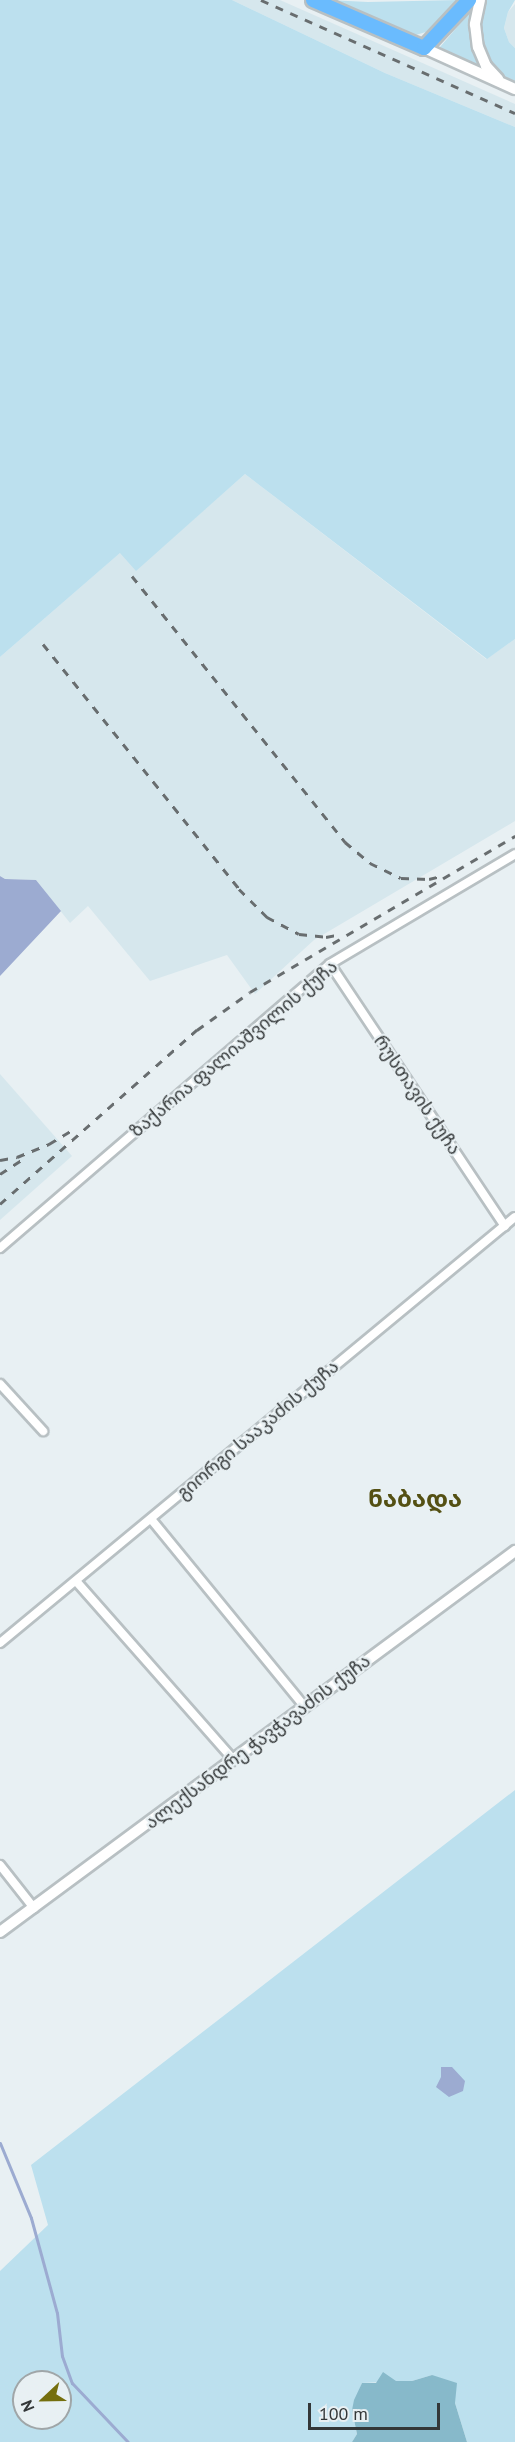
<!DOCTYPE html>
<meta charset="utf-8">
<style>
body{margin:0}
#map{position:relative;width:515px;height:2442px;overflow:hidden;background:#e8f0f3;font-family:"PT Sans","Noto Sans Georgian",sans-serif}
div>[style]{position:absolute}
.built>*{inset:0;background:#d6e7ed}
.green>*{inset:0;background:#bce0ee}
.forest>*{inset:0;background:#87b9ca}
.water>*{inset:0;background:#9cabd1}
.stream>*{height:3px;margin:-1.5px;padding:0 1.5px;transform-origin:1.5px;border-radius:1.5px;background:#9cabd1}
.roads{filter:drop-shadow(2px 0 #b8c0c3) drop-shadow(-2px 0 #b8c0c3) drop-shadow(0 2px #b8c0c3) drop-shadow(0 -2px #b8c0c3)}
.street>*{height:8px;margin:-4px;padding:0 4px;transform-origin:4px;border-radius:4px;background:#fff}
.secondary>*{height:10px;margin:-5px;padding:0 5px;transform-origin:5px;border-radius:5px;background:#fff}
.highway>*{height:14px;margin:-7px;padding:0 7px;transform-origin:7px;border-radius:7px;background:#6abbfe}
.rail>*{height:3px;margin-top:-1.5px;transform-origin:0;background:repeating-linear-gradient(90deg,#686d6f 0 8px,transparent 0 16px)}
span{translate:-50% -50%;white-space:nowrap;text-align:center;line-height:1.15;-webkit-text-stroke:4.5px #e8f0f3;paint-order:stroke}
.street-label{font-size:18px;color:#333738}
.district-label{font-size:24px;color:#545013;font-weight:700}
.north{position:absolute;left:12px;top:2370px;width:60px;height:60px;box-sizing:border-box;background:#e8f0f3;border:2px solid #a0a6a8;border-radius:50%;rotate:248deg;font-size:16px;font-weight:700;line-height:24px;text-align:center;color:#333738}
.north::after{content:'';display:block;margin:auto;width:21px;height:27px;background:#756f0e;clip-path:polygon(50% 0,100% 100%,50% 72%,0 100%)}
.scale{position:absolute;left:308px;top:2403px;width:132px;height:27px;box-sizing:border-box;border:3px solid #333738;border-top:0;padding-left:8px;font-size:18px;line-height:21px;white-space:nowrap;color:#333738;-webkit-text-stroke:4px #e8f0f3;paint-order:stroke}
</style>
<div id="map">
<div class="built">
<i style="clip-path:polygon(232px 0,280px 0,515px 104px,515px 127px,385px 73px)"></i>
<i style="clip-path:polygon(515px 4px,515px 48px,509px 42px,504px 28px,508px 12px)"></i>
<i style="clip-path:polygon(245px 474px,486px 659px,515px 639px,515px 821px,314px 940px,255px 994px,227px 955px,150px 981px,88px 906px,70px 923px,36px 880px,5px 879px,0 876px,0 657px,121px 552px,136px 570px)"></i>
<i style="clip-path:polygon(0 1074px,72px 1156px,0 1220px)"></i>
</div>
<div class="green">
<i style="clip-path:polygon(0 0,232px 0,385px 73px,515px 127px,515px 639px,487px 659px,245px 474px,136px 571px,120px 553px,0 657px)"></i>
<i style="clip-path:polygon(328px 0,368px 2px,459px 0,426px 32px,412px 36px)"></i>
<i style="clip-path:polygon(480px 0,515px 0,508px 12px,504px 28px,509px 42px,515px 48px,515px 89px,486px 66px,477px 9px)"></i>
<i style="clip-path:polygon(471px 11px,470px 42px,478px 65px,442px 51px,440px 47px)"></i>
<i style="clip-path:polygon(evenodd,515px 1790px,515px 2442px,467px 2442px,455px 2403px,432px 2375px,412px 2381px,362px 2383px,352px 2410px,357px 2434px,352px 2442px,0 2442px,0 2271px,48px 2225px,31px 2165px,515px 1790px,24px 2382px,60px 2382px,60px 2418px,24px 2418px,24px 2382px)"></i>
</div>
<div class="forest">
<i style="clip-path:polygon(383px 2372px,396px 2381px,412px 2381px,432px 2375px,457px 2383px,455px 2403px,467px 2442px,352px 2442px,357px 2434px,352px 2410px,354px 2400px,362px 2383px,376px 2383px)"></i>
</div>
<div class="water">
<i style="clip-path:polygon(0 876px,5px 879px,36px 880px,61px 911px,0 976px)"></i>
<i style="clip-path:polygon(441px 2067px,452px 2067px,465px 2081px,463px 2091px,449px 2097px,436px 2087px,441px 2077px)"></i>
</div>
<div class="stream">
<i style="left:0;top:2143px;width:81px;rotate:67.5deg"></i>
<i style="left:31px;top:2218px;width:98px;rotate:74.7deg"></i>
<i style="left:57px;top:2313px;width:43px;rotate:83.4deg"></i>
<i style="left:62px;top:2356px;width:29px;rotate:70deg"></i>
<i style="left:72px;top:2383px;width:81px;rotate:46.5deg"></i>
</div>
<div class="roads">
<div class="street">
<i style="left:330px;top:964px;width:315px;rotate:56.3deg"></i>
<i style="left:0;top:1248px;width:435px;rotate:-40.7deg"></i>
<i style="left:330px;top:964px;width:215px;rotate:-30.7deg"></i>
<i style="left:0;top:1384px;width:64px;rotate:47.5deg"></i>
<i style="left:151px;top:1519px;width:243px;rotate:50.7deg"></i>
<i style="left:76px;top:1581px;width:239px;rotate:48.6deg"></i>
<i style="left:0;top:1643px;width:668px;rotate:-39.6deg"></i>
<i style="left:0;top:1865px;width:55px;rotate:51.7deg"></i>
</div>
<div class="secondary">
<i style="left:480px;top:0;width:25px;rotate:102deg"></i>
<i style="left:475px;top:24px;width:23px;rotate:83deg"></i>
<i style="left:478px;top:47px;width:21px;rotate:67deg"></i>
<i style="left:486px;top:66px;width:18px;rotate:47deg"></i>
<i style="left:424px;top:48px;width:100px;rotate:24.3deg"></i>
<i style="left:0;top:1932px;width:641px;rotate:-36.49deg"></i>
</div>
<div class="highway">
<i style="left:313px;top:0;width:121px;rotate:23.4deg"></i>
<i style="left:424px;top:48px;width:66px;rotate:-46.8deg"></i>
</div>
</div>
<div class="rail">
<i style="left:261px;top:0;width:278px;rotate:24deg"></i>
<i style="left:132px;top:576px;width:341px;rotate:51.3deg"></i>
<i style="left:345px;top:842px;width:33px;rotate:40deg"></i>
<i style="left:370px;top:863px;width:34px;rotate:26deg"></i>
<i style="left:401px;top:878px;width:28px;rotate:2deg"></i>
<i style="left:429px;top:879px;width:12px;rotate:-14deg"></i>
<i style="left:43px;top:644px;width:314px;rotate:51.3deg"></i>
<i style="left:239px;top:889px;width:40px;rotate:45deg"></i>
<i style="left:267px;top:917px;width:36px;rotate:28deg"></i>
<i style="left:299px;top:934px;width:27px;rotate:6deg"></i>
<i style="left:326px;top:937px;width:15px;rotate:-11deg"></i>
<i style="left:0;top:1160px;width:17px;rotate:-10deg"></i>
<i style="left:17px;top:1157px;width:35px;rotate:-22deg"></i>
<i style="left:49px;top:1144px;width:31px;rotate:-31deg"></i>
<i style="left:0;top:1174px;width:27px;rotate:-33deg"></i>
<i style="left:0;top:1204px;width:263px;rotate:-41.5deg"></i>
<i style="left:197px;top:1030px;width:65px;rotate:-35.6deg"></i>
<i style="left:250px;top:992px;width:308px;rotate:-30.5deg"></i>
</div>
<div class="street-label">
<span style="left:234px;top:1049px;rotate:-40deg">ზაქარია ფალიაშვილის ქუჩა</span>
<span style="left:417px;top:1095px;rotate:56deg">რუსთავის ქუჩა</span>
<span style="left:258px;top:1430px;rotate:-40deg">გიორგი სააკაძის ქუჩა</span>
<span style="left:258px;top:1742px;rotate:-37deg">ალექსანდრე ჭავჭავაძის ქუჩა</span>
</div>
<div class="district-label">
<span style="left:415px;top:1499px">ნაბადა</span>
</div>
<div class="north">N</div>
<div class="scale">100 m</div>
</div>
